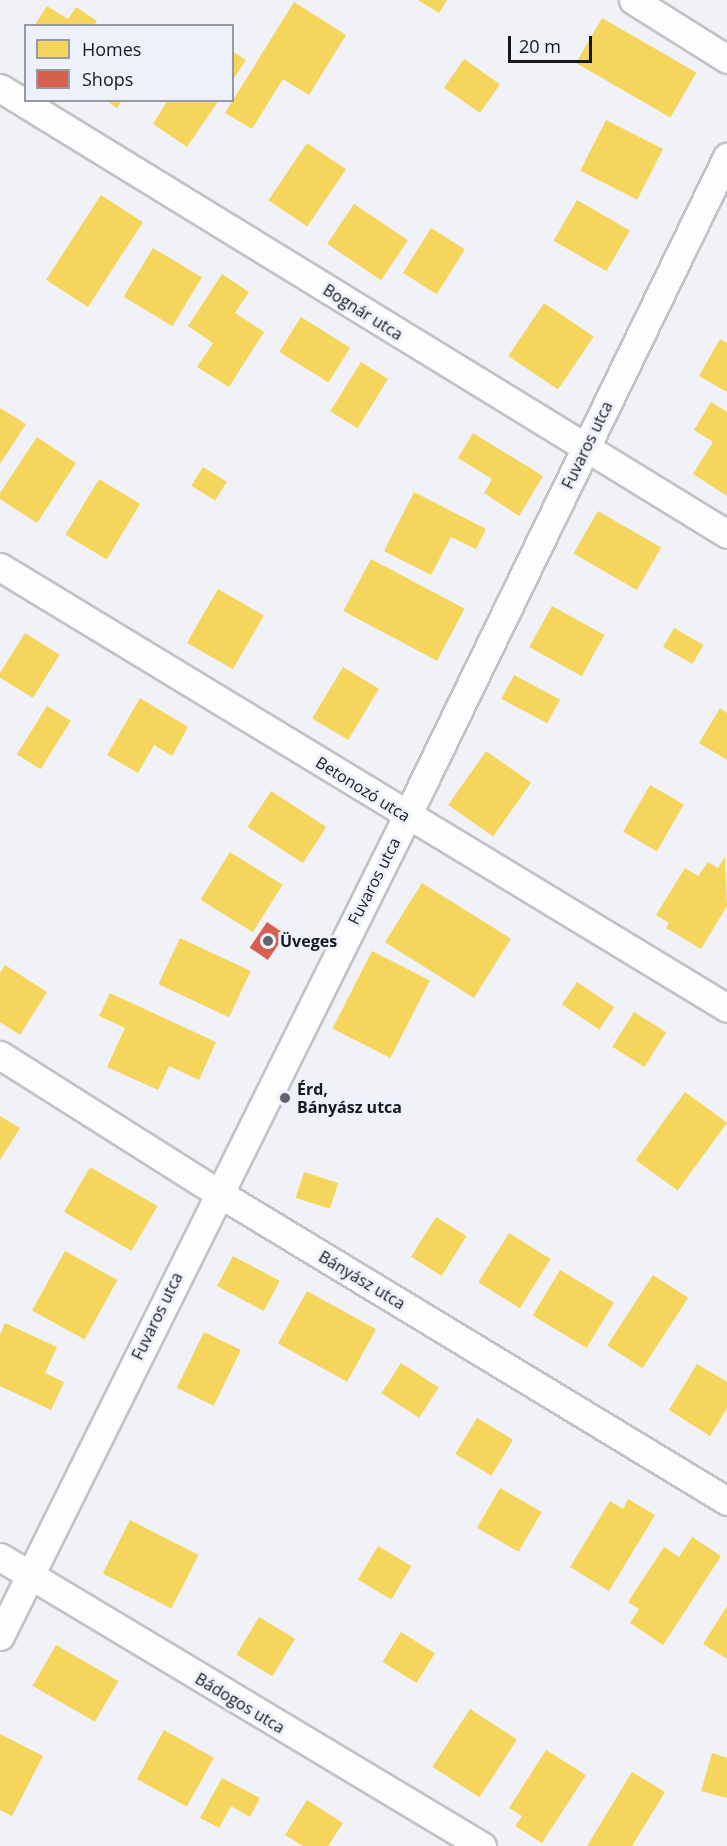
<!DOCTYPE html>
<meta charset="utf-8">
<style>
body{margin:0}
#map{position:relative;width:727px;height:1846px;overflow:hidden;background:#f0f2f8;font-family:"Open Sans",sans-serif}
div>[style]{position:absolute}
.homes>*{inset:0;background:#f6d55c;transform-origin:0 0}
.shops>*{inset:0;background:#d6604d;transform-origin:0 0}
.roads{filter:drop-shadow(2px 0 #c0c2c6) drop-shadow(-2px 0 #c0c2c6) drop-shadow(0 2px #c0c2c6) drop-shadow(0 -2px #c0c2c6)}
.street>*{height:27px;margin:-13.5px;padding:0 13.5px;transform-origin:13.5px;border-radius:13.5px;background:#fdfdfe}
.dots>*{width:16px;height:16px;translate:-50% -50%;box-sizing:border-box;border:3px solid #edf1fb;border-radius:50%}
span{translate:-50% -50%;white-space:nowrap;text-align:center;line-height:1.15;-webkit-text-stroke:6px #edf1fb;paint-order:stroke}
.street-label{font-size:16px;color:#17181c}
.poi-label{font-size:16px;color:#17181c;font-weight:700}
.left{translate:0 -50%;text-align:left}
.legend{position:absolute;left:24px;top:24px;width:210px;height:78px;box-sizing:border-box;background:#edf1fb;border:2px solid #979aa2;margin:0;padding:8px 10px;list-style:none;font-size:18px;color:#17181c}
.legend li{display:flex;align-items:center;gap:12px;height:30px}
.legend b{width:30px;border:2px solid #979aa2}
.scale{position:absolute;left:508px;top:36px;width:84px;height:27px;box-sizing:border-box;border:3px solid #17181c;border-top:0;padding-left:8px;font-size:18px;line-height:21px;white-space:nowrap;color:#17181c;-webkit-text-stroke:4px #edf1fb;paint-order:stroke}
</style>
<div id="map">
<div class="homes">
<i style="clip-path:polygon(418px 0,447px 0,439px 13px)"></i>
<i style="clip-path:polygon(294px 2px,346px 35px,309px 95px,283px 79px,252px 129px,225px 113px)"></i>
<i style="clip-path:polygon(47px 6px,68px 19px,76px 7px,97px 21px,94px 26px,34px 26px)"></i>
<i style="left:602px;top:18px;width:109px;height:52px;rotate:30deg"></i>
<i style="clip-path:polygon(232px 51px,246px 60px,232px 81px)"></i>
<i style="left:464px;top:59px;width:44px;height:35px;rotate:35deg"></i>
<i style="clip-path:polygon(105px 100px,122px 100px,117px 108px)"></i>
<i style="clip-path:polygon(168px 100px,219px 100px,187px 147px,153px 124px)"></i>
<i style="left:606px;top:120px;width:64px;height:57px;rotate:27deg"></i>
<i style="left:307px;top:143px;width:47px;height:69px;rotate:34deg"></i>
<i style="left:101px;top:195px;width:50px;height:101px;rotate:33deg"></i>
<i style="left:577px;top:200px;width:61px;height:47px;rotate:30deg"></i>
<i style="left:354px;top:204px;width:65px;height:48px;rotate:34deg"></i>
<i style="left:431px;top:228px;width:40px;height:53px;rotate:32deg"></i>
<i style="left:153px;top:248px;width:57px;height:57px;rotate:31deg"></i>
<i style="clip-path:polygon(222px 274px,249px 292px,235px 313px,264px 332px,229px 387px,197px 367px,213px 343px,188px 326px)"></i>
<i style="left:544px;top:303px;width:60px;height:64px;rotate:34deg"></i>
<i style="left:301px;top:317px;width:58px;height:41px;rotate:32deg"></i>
<i style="clip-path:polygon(720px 339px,727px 343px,727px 392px,699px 376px)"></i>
<i style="left:361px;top:362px;width:32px;height:58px;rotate:32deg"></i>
<i style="clip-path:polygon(711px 402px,727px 412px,727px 496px,693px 474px,713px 442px,694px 430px)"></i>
<i style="clip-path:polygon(0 408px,26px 424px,0 464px)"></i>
<i style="clip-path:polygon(473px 433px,543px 476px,519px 516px,484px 493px,492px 479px,458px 458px)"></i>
<i style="clip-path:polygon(37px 437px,76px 463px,37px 523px,0 499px,0 493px)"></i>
<i style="left:203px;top:467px;width:28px;height:22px;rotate:32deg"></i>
<i style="left:99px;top:479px;width:48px;height:65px;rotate:31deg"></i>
<i style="clip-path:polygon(414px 492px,486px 529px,476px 549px,451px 537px,431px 575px,384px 551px)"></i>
<i style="left:598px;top:511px;width:73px;height:49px;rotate:30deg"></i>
<i style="left:371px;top:559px;width:106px;height:59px;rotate:28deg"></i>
<i style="left:218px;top:589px;width:53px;height:62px;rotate:30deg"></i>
<i style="left:552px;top:606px;width:60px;height:47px;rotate:29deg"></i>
<i style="left:674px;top:628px;width:34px;height:22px;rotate:30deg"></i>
<i style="left:25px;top:633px;width:41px;height:51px;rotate:32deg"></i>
<i style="left:343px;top:667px;width:42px;height:60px;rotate:31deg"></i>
<i style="left:514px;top:675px;width:52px;height:27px;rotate:28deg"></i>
<i style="clip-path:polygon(140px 698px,188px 727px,172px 756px,154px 745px,138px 773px,107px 755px)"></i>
<i style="left:47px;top:706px;width:28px;height:57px;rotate:32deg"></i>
<i style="clip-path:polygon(720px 708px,727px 713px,727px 760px,699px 743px)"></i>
<i style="left:486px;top:751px;width:55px;height:66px;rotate:35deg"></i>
<i style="left:650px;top:785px;width:39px;height:54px;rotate:30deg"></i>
<i style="left:271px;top:791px;width:66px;height:43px;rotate:33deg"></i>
<i style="left:230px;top:852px;width:62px;height:56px;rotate:32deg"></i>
<i style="clip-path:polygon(725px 857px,727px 906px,701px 949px,666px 928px,669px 923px,656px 915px,685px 868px,698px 876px,708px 862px,718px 868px)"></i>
<i style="left:422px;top:883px;width:105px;height:70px;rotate:32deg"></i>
<i style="left:180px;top:938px;width:78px;height:51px;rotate:25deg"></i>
<i style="left:372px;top:951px;width:65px;height:87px;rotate:27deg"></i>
<i style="clip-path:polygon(5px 965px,47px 992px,20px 1035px,0 1022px,0 973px)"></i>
<i style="left:577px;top:982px;width:45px;height:27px;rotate:34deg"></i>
<i style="clip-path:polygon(110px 993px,216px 1042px,199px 1080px,169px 1066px,158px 1090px,107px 1067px,125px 1028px,99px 1016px)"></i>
<i style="left:634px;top:1012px;width:38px;height:41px;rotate:32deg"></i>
<i style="left:685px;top:1092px;width:52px;height:84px;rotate:36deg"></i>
<i style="clip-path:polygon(0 1116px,20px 1128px,0 1160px)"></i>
<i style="left:90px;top:1167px;width:78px;height:52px;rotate:30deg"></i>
<i style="left:304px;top:1172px;width:36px;height:27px;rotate:18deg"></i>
<i style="left:436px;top:1217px;width:36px;height:47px;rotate:32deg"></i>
<i style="left:509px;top:1233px;width:49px;height:58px;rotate:32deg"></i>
<i style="left:65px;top:1251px;width:60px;height:68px;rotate:29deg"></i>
<i style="left:233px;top:1256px;width:53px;height:34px;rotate:28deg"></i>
<i style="left:560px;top:1270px;width:63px;height:53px;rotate:31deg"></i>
<i style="left:653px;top:1275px;width:42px;height:84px;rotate:33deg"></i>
<i style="left:307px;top:1291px;width:79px;height:60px;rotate:29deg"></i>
<i style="clip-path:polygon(5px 1323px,57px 1347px,45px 1373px,64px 1382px,51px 1410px,0 1386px,0 1335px)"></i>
<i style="left:204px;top:1332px;width:41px;height:62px;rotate:26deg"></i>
<i style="left:401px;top:1363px;width:45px;height:36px;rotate:33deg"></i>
<i style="clip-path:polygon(697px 1364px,727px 1382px,727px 1408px,710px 1436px,669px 1410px)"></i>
<i style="left:477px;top:1418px;width:42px;height:42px;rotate:31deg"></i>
<i style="left:500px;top:1488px;width:48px;height:46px;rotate:30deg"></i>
<i style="clip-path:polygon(628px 1499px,655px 1515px,609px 1591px,570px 1567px,610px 1501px,623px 1509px)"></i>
<i style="left:130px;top:1520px;width:77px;height:60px;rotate:27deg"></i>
<i style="clip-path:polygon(692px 1537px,721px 1556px,663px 1645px,630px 1623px,639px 1609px,628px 1602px,664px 1547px,679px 1557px)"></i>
<i style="left:378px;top:1546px;width:39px;height:39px;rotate:31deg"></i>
<i style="clip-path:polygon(727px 1606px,727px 1659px,703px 1644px)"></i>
<i style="left:259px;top:1617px;width:42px;height:44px;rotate:31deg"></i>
<i style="left:401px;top:1632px;width:40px;height:35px;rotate:32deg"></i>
<i style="left:56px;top:1645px;width:72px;height:47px;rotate:30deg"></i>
<i style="left:470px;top:1709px;width:56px;height:69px;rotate:33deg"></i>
<i style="left:164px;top:1730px;width:57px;height:56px;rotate:29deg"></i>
<i style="clip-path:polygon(0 1734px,43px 1756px,12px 1816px,0 1810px)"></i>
<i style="clip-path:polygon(546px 1750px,586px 1775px,542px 1843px,515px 1826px,522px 1816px,509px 1808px)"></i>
<i style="clip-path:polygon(712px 1753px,727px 1758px,727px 1798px,701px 1791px)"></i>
<i style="clip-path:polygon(632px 1772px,665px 1792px,632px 1846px,587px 1846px)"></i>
<i style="clip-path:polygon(222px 1778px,260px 1798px,250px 1817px,231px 1806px,219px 1828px,200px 1818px)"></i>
<i style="clip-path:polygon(307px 1800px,343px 1823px,328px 1846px,303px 1846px,285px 1835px)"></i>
</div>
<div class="shops">
<i style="left:267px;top:922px;width:22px;height:31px;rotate:34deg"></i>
</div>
<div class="roads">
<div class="street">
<i style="left:633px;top:0;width:111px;rotate:32.1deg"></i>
<i style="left:0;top:88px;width:853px;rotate:31.53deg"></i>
<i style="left:0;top:567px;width:850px;rotate:31.24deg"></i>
<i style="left:0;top:1055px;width:257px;rotate:32.3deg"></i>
<i style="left:217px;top:1192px;width:596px;rotate:31.21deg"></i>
<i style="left:0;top:1557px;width:562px;rotate:30.95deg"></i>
<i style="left:0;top:1636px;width:915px;rotate:-63.6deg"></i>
<i style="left:407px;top:816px;width:733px;rotate:-64.1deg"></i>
</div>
</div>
<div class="dots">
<i style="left:268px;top:941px;background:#636469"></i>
<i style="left:285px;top:1098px;background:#636469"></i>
</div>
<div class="street-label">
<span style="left:363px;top:312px;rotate:32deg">Bognár utca</span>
<span style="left:587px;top:445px;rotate:-64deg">Fuvaros utca</span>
<span style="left:363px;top:789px;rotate:32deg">Betonozó utca</span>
<span style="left:374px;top:881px;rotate:-63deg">Fuvaros utca</span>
<span style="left:362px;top:1280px;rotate:31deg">Bányász utca</span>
<span style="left:157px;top:1316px;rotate:-64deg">Fuvaros utca</span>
<span style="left:240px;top:1703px;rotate:31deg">Bádogos utca</span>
</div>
<div class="poi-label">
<span class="left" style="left:280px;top:941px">Üveges</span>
<span class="left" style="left:297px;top:1098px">Érd,<br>Bányász utca</span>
</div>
<ul class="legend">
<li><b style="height:16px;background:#f6d55c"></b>Homes</li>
<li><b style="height:16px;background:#d6604d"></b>Shops</li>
</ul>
<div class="scale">20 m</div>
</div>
